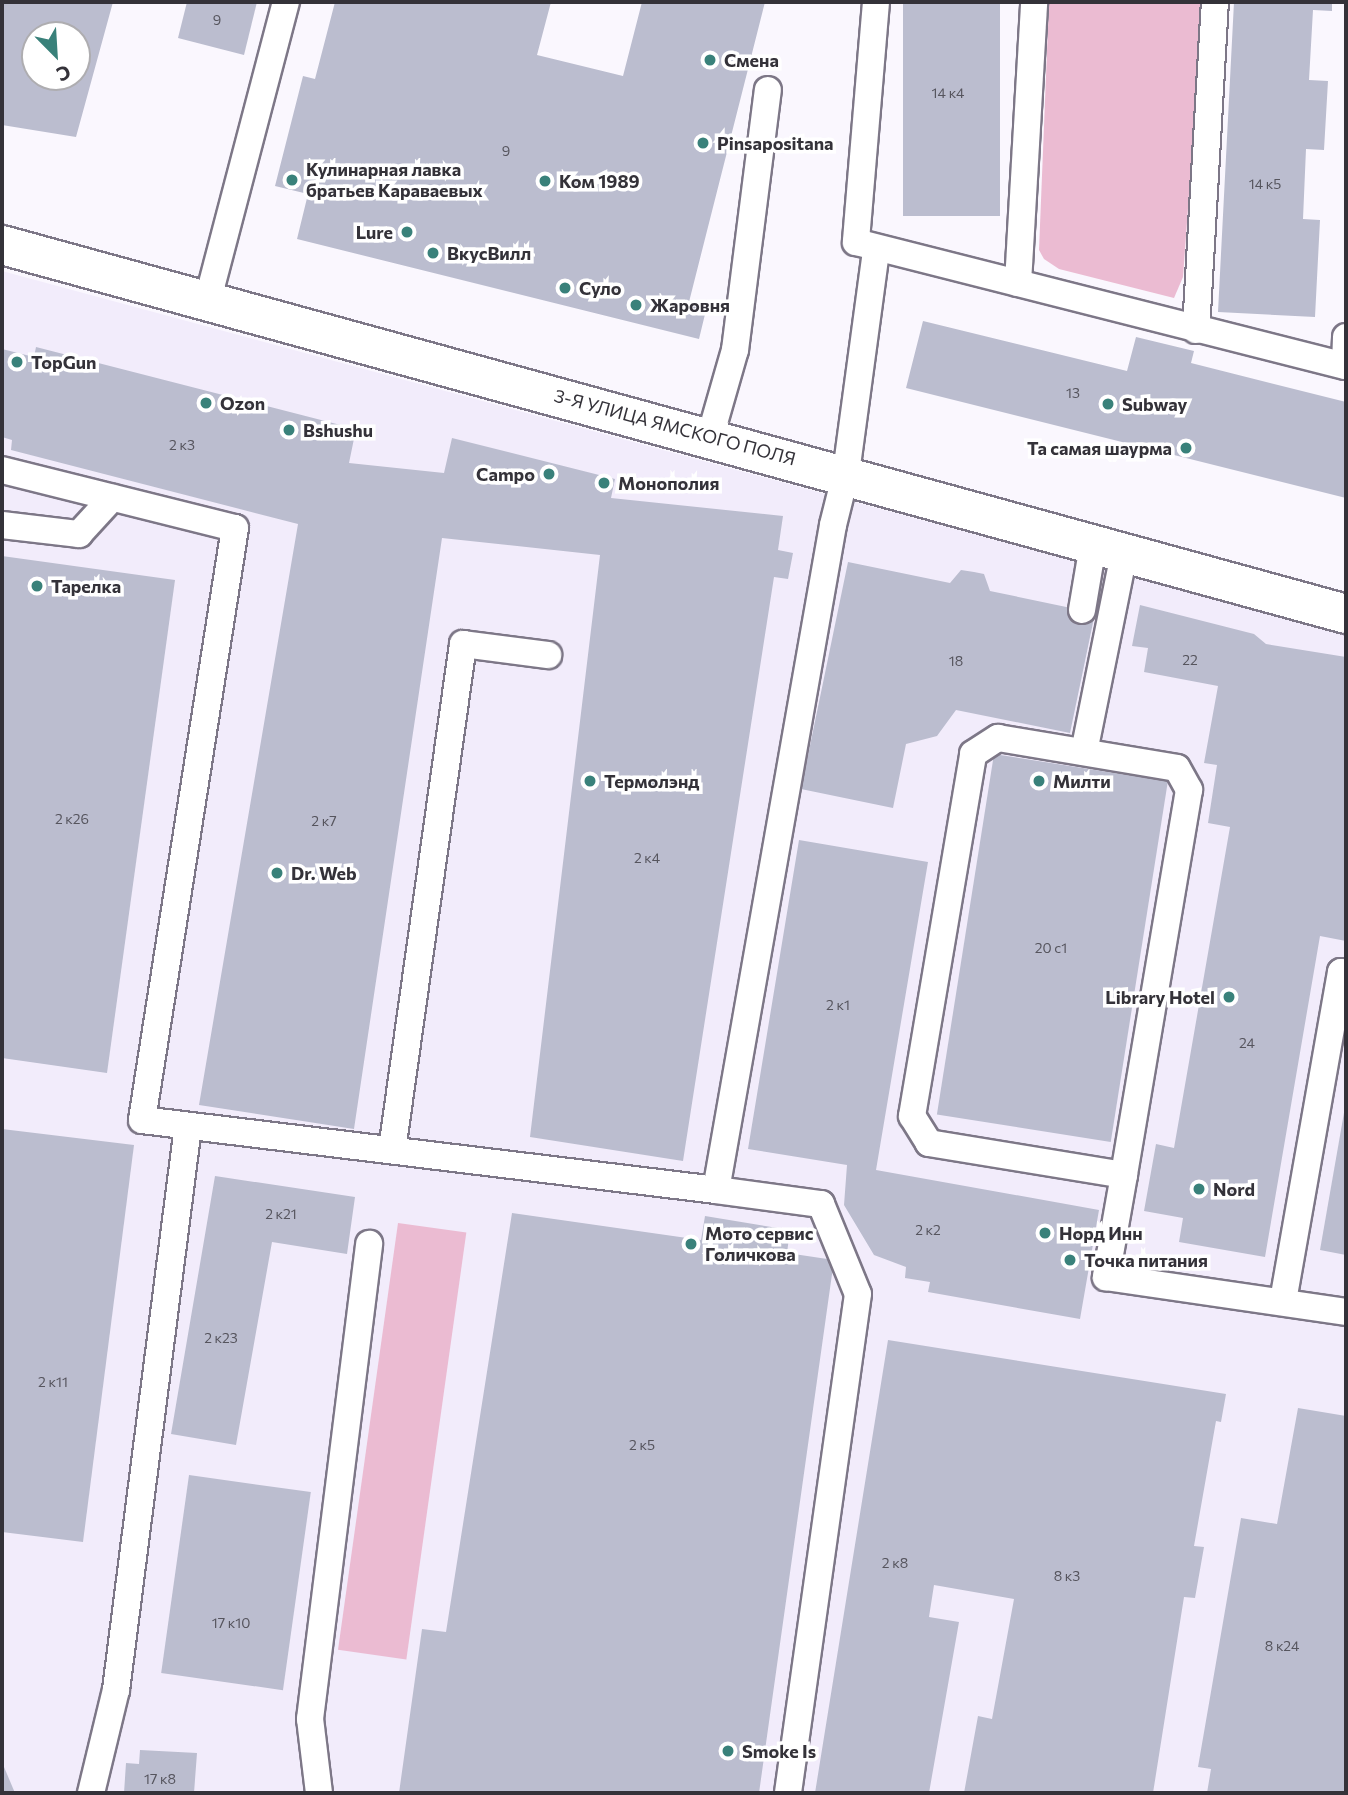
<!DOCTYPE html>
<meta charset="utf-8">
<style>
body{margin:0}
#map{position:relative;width:1348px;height:1795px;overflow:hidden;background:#faf7fe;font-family:Commissioner,sans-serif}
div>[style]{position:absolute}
.built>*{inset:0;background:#f2ecfb}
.green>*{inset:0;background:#ebbbd2;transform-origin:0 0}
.building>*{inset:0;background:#bbbdcf;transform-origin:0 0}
.roads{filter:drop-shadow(2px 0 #7d7787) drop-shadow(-2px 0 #7d7787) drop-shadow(0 2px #7d7787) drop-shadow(0 -2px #7d7787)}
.lane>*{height:26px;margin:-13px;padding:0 13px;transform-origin:13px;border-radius:13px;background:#fff}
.street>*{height:38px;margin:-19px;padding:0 19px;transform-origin:19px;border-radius:19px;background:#fff}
.dots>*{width:19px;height:19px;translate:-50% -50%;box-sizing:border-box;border:4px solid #fff;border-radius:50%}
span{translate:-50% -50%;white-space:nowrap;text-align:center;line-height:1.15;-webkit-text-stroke:7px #fff;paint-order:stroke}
.number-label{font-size:14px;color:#56555e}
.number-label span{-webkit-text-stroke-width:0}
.poi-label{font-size:18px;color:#343239;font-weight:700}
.left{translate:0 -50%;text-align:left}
.right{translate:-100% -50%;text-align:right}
.street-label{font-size:18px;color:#343239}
.frame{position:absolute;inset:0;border:4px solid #343239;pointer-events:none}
.north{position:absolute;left:21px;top:21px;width:70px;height:70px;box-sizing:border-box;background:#fff;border:2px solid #aeadb0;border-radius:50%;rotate:156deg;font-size:19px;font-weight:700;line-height:28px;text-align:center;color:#343239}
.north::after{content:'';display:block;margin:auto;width:24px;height:32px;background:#39817a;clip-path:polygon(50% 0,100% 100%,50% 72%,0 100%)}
</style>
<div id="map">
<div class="built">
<i style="clip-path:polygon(2px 271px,1346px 635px,1346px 1793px,2px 1793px)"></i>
</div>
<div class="green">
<i style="clip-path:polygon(1049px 2px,1203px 2px,1183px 277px,1174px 298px,1059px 269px,1044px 259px,1039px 250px)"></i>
<i style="left:398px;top:1223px;width:69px;height:431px;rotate:8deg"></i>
</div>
<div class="building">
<i style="clip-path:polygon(evenodd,2px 2px,113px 2px,76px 137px,2px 125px,2px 2px,35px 35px,77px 35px,77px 77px,35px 77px,35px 35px)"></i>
<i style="clip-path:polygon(187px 2px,257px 2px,244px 55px,178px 38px)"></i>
<i style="clip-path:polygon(335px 2px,551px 2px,537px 55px,623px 76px,642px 2px,765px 2px,689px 302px,707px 306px,699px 339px,297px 239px,308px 194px,275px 186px,303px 76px,315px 79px)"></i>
<i style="left:903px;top:2px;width:97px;height:214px"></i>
<i style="clip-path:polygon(1234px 2px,1332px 2px,1332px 11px,1313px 10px,1309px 80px,1328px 81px,1324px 150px,1306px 149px,1303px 219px,1320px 220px,1315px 317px,1218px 312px)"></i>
<i style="clip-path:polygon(923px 321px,1127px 371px,1136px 337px,1194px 351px,1191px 363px,1346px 402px,1346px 498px,906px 388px)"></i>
<i style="clip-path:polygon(36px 347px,356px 429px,349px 463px,444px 473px,452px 438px,615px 479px,611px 498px,783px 516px,778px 550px,793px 553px,788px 579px,774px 577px,683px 1161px,530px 1137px,600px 555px,442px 538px,354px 1129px,199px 1105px,298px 524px,11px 450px,12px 440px,2px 437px,2px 349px,34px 357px)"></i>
<i style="clip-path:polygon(2px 556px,175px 580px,107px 1073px,2px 1058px)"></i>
<i style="clip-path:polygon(848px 562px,950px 583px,961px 570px,974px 572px,984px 574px,990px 591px,1095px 613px,1070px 733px,956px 710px,937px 736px,906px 744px,893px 808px,801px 789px)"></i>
<i style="clip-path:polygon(1140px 605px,1254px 634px,1266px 644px,1346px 657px,1346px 941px,1320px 936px,1265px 1257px,1179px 1242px,1183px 1218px,1144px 1211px,1156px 1144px,1174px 1148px,1230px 827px,1208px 823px,1217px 765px,1204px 763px,1218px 686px,1144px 672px,1148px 648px,1132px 646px)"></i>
<i style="left:994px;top:754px;width:176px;height:365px;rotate:9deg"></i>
<i style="clip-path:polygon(799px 840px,928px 862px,876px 1170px,1099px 1210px,1080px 1319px,928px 1292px,930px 1282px,905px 1278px,906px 1267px,874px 1255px,844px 1205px,847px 1165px,748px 1149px)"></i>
<i style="clip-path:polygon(1345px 1107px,1346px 1108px,1346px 1255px,1320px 1250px)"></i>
<i style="clip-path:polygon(2px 1129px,134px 1145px,83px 1542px,2px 1532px)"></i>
<i style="clip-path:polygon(215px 1176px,355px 1197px,347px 1254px,272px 1242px,236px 1445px,171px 1434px)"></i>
<i style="clip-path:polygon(512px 1213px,701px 1240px,705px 1216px,790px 1230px,787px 1253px,834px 1260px,759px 1793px,399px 1793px,422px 1629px,446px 1632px)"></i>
<i style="clip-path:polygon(888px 1340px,1226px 1394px,1221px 1422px,1216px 1421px,1194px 1546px,1204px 1547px,1195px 1598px,1184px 1597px,1153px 1793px,964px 1793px,978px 1716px,992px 1719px,1014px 1599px,934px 1585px,929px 1617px,959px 1622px,929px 1793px,815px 1793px)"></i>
<i style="clip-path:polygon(1298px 1408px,1346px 1416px,1346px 1793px,1207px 1793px,1211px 1769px,1198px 1767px,1241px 1518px,1277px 1524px)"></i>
<i style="left:189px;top:1475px;width:123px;height:200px;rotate:8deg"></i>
<i style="clip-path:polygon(140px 1750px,197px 1753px,194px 1793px,124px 1793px,126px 1763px,139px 1764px)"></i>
<i style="clip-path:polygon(4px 1767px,15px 1793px,2px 1793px)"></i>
</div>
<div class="roads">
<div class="lane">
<i style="left:876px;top:2px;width:241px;rotate:94.8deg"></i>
<i style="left:856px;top:242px;width:504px;rotate:14.23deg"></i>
<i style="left:1345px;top:366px;width:29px;rotate:-88deg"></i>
<i style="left:1018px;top:283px;width:281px;rotate:-86.7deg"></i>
<i style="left:208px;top:299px;width:307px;rotate:-75.3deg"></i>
<i style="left:1196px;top:330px;width:329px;rotate:-86.7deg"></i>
<i style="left:710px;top:437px;width:91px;rotate:-74deg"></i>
<i style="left:735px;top:350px;width:262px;rotate:-82.8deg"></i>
<i style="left:2px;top:470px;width:240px;rotate:14deg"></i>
<i style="left:235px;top:528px;width:599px;rotate:98.93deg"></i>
<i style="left:142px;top:1120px;width:578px;rotate:6.95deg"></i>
<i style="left:716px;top:1190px;width:675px;rotate:-80.02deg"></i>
<i style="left:833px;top:525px;width:54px;rotate:-76deg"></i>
<i style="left:846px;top:473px;width:225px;rotate:-82.3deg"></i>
<i style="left:2px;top:525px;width:78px;rotate:6.7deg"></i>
<i style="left:79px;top:534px;width:49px;rotate:-47.5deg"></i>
<i style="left:1082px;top:610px;width:66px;rotate:-80.4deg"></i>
<i style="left:1084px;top:752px;width:203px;rotate:-78.6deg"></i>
<i style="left:392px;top:1150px;width:511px;rotate:-82.01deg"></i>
<i style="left:463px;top:644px;width:86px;rotate:7.4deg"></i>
<i style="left:1124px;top:1175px;width:198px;rotate:-170.7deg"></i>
<i style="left:929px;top:1143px;width:32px;rotate:-122deg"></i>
<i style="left:912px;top:1116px;width:367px;rotate:-80.4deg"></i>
<i style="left:973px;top:754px;width:30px;rotate:-33deg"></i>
<i style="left:998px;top:738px;width:181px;rotate:9.5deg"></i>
<i style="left:1177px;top:768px;width:25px;rotate:61deg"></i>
<i style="left:1189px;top:790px;width:390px;rotate:99.6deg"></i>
<i style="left:1124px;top:1175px;width:104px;rotate:100deg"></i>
<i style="left:1106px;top:1277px;width:243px;rotate:8.3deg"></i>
<i style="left:716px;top:1190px;width:106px;rotate:7.6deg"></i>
<i style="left:821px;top:1204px;width:97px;rotate:67.7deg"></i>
<i style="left:858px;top:1294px;width:504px;rotate:97.99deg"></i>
<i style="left:1283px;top:1301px;width:334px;rotate:-80deg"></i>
<i style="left:1341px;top:972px;width:5px;rotate:11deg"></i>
<i style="left:91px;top:1793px;width:106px;rotate:-76.4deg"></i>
<i style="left:116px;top:1690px;width:569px;rotate:-82.72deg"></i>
<i style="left:319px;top:1793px;width:75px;rotate:-96.9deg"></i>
<i style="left:310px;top:1719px;width:479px;rotate:-82.9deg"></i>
</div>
<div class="street">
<i style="left:2px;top:245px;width:1394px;rotate:15.35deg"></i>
</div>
</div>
<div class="dots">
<i style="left:710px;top:60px;background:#39817a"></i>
<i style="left:703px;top:143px;background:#39817a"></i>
<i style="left:292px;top:180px;background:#39817a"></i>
<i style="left:545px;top:181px;background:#39817a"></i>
<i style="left:407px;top:232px;background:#39817a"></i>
<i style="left:433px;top:253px;background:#39817a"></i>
<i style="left:565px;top:288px;background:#39817a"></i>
<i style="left:636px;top:305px;background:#39817a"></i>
<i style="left:17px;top:362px;background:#39817a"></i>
<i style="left:206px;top:403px;background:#39817a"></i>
<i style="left:1108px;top:404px;background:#39817a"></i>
<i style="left:289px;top:430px;background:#39817a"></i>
<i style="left:1186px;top:448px;background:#39817a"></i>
<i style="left:549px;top:474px;background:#39817a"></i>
<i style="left:604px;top:483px;background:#39817a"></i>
<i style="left:37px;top:586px;background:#39817a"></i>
<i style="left:590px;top:781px;background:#39817a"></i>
<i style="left:1039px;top:781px;background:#39817a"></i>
<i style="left:277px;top:873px;background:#39817a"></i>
<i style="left:1229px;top:997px;background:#39817a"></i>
<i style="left:1199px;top:1189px;background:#39817a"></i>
<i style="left:1045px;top:1233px;background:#39817a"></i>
<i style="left:691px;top:1244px;background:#39817a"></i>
<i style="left:1070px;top:1260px;background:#39817a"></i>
<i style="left:728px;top:1751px;background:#39817a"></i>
</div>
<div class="number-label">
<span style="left:217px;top:20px">9</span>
<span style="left:948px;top:93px">14 к4</span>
<span style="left:506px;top:151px">9</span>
<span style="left:1265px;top:184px">14 к5</span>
<span style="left:1073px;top:393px">13</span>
<span style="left:182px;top:445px">2 к3</span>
<span style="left:1190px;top:660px">22</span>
<span style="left:956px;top:661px">18</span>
<span style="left:72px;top:819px">2 к26</span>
<span style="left:324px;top:821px">2 к7</span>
<span style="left:647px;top:858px">2 к4</span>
<span style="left:1051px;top:948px">20 с1</span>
<span style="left:838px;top:1005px">2 к1</span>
<span style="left:1247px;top:1043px">24</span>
<span style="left:281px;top:1214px">2 к21</span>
<span style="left:928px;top:1230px">2 к2</span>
<span style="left:221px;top:1338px">2 к23</span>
<span style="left:53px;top:1382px">2 к11</span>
<span style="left:642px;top:1445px">2 к5</span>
<span style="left:895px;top:1563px">2 к8</span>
<span style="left:1067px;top:1576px">8 к3</span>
<span style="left:231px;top:1623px">17 к10</span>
<span style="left:1282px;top:1646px">8 к24</span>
<span style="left:160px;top:1779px">17 к8</span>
</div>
<div class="poi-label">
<span class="left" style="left:724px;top:60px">Смена</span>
<span class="left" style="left:717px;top:143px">Pinsapositana</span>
<span class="left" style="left:306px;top:180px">Кулинарная лавка<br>братьев Караваевых</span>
<span class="left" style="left:559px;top:181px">Ком 1989</span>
<span class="right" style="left:393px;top:232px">Lure</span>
<span class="left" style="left:447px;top:253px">ВкусВилл</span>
<span class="left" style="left:579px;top:288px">Суло</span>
<span class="left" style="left:650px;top:305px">Жаровня</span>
<span class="left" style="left:31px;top:362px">TopGun</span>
<span class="left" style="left:220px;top:403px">Ozon</span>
<span class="left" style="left:1122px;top:404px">Subway</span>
<span class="left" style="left:303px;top:430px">Bshushu</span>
<span class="right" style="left:1172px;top:448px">Та самая шаурма</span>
<span class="right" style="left:535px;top:474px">Campo</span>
<span class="left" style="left:618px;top:483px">Монополия</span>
<span class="left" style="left:51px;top:586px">Тарелка</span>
<span class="left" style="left:604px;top:781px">Термолэнд</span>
<span class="left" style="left:1053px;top:781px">Милти</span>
<span class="left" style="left:291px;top:873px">Dr. Web</span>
<span class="right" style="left:1215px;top:997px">Library Hotel</span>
<span class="left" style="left:1213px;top:1189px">Nord</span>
<span class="left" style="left:1059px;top:1233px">Норд Инн</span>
<span class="left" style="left:705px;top:1244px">Мото сервис<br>Голичкова</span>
<span class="left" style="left:1084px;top:1260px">Точка питания</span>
<span class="left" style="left:742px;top:1751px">Smoke Is</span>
</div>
<div class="street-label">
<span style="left:675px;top:427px;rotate:15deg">3-Я УЛИЦА ЯМСКОГО ПОЛЯ</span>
</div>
<div class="frame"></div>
<div class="north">С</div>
</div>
